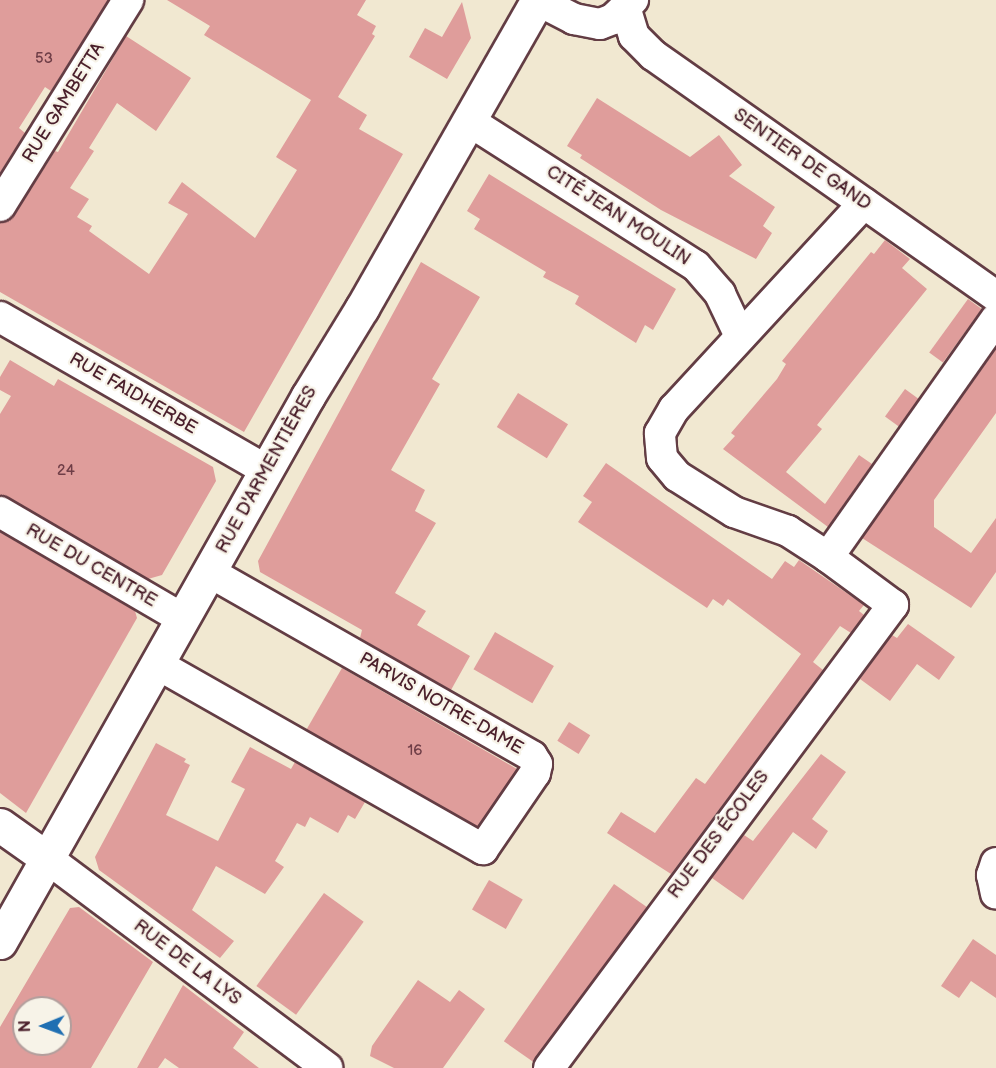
<!DOCTYPE html>
<meta charset="utf-8">
<style>
body{margin:0}
#map{position:relative;width:996px;height:1068px;overflow:hidden;background:#f1e8d1;font-family:"Balsamiq Sans",sans-serif}
div>[style]{position:absolute}
.building>*{inset:0;background:#df9d9b;transform-origin:0 0}
.roads{filter:drop-shadow(2px 0 #633d44) drop-shadow(-2px 0 #633d44) drop-shadow(0 2px #633d44) drop-shadow(0 -2px #633d44)}
.street>*{height:30px;margin:-15px;padding:0 15px;transform-origin:15px;border-radius:15px;background:#fff}
.secondary>*{height:33px;margin:-16.5px;padding:0 16.5px;transform-origin:16.5px;border-radius:16.5px;background:#fff}
span{translate:-50% -50%;white-space:nowrap;text-align:center;line-height:1.15;-webkit-text-stroke:4.5px #f7f3e8;paint-order:stroke}
.number-label{font-size:15px;color:#6f3e47}
.number-label span{-webkit-text-stroke-width:0}
.street-label{font-size:18px;color:#4a1f2b}
.north{position:absolute;left:12px;top:996px;width:60px;height:60px;box-sizing:border-box;background:#f7f3e8;border:2px solid #b29e9c;border-radius:50%;rotate:269deg;font-size:16px;font-weight:700;line-height:24px;text-align:center;color:#4a1f2b}
.north::after{content:'';display:block;margin:auto;width:21px;height:27px;background:#1f6fb2;clip-path:polygon(50% 0,100% 100%,50% 72%,0 100%)}
</style>
<div id="map">
<div class="building">
<i style="clip-path:polygon(0 0,108px 0,51px 91px,45px 87px,19px 128px,25px 133px,0 173px)"></i>
<i style="clip-path:polygon(167px 0,366px 0,357px 15px,376px 26px,372px 34px,375px 36px,338px 97px,367px 115px,359px 129px,403px 154px,244px 432px,0 292px,0 223px,14px 216px,55px 151px,58px 152px,126px 36px,191px 78px,156px 131px,117px 103px,89px 148px,94px 151px,70px 188px,89px 199px,77px 217px,92px 226px,89px 231px,149px 274px,188px 214px,168px 203px,182px 182px,255px 238px,297px 170px,276px 157px,311px 100px,204px 35px,210px 26px)"></i>
<i style="clip-path:polygon(462px 2px,471px 38px,447px 79px,409px 57px,425px 28px,442px 37px)"></i>
<i style="clip-path:polygon(597px 98px,690px 157px,719px 135px,742px 165px,729px 176px,775px 207px,763px 226px,772px 233px,756px 259px,661px 210px,580px 158px,582px 155px,567px 146px)"></i>
<i style="clip-path:polygon(489px 174px,676px 289px,653px 330px,645px 325px,636px 343px,575px 304px,579px 296px,543px 277px,546px 272px,474px 229px,480px 219px,467px 211px)"></i>
<i style="clip-path:polygon(885px 240px,910px 259px,902px 268px,927px 289px,817px 425px,822px 429px,786px 472px,825px 504px,859px 455px,872px 464px,828px 527px,723px 449px,735px 436px,731px 433px,777px 379px,786px 364px,782px 361px,871px 252px,874px 254px)"></i>
<i style="clip-path:polygon(421px 262px,480px 297px,432px 379px,440px 384px,391px 470px,425px 490px,415px 511px,436px 523px,395px 593px,426px 611px,417px 625px,470px 656px,451px 690px,360px 638px,362px 630px,260px 572px,258px 561px)"></i>
<i style="left:968px;top:299px;width:17px;height:66px;rotate:36deg"></i>
<i style="clip-path:polygon(996px 349px,996px 413px,934px 500px,934px 527px,971px 553px,996px 518px,996px 572px,971px 608px,862px 538px)"></i>
<i style="clip-path:polygon(10px 360px,54px 386px,58px 379px,213px 467px,216px 481px,162px 575px,148px 579px,0 495px,0 414px,11px 396px,0 390px,0 377px)"></i>
<i style="left:905px;top:389px;width:17px;height:34px;rotate:36deg"></i>
<i style="left:518px;top:393px;width:59px;height:40px;rotate:32deg"></i>
<i style="clip-path:polygon(606px 463px,772px 579px,785px 561px,794px 567px,799px 560px,864px 605px,859px 611px,864px 615px,851px 633px,840px 626px,813px 662px,823px 670px,671px 874px,607px 833px,621px 812px,655px 833px,696px 778px,705px 784px,801px 654px,728px 599px,723px 606px,713px 599px,707px 608px,578px 522px,592px 502px,583px 496px)"></i>
<i style="clip-path:polygon(0 532px,135px 611px,137px 618px,26px 813px,0 793px)"></i>
<i style="clip-path:polygon(908px 624px,955px 657px,939px 680px,917px 664px,890px 701px,860px 679px,892px 635px,897px 638px)"></i>
<i style="left:495px;top:632px;width:68px;height:43px;rotate:30deg"></i>
<i style="left:342px;top:668px;width:202px;height:71px;rotate:30deg"></i>
<i style="left:569px;top:722px;width:25px;height:22px;rotate:32deg"></i>
<i style="clip-path:polygon(156px 743px,186px 759px,184px 762px,190px 765px,166px 815px,218px 841px,245px 789px,231px 782px,250px 747px,291px 769px,295px 762px,365px 802px,355px 819px,348px 815px,338px 833px,310px 817px,305px 827px,297px 823px,275px 861px,284px 867px,265px 894px,216px 866px,192px 910px,234px 941px,220px 958px,99px 870px,95px 857px)"></i>
<i style="clip-path:polygon(821px 754px,846px 772px,812px 819px,828px 831px,816px 849px,793px 832px,743px 900px,712px 878px,744px 835px,753px 841px)"></i>
<i style="left:489px;top:880px;width:39px;height:34px;rotate:30deg"></i>
<i style="left:614px;top:884px;width:40px;height:192px;rotate:35deg"></i>
<i style="left:324px;top:893px;width:49px;height:115px;rotate:36deg"></i>
<i style="clip-path:polygon(evenodd,79px 907px,153px 962px,91px 1068px,0 1068px,0 1027px,70px 908px,79px 907px,24px 1008px,60px 1008px,60px 1044px,24px 1044px,24px 1008px)"></i>
<i style="clip-path:polygon(973px 939px,996px 955px,996px 998px,971px 981px,959px 998px,941px 986px)"></i>
<i style="clip-path:polygon(418px 980px,450px 1002px,459px 990px,485px 1009px,443px 1068px,394px 1068px,370px 1056px,372px 1046px)"></i>
<i style="clip-path:polygon(183px 985px,244px 1032px,233px 1048px,259px 1068px,179px 1068px,165px 1058px,158px 1068px,137px 1068px)"></i>
</div>
<div class="roads">
<div class="street">
<i style="left:537px;top:0;width:42px;rotate:27.2deg"></i>
<i style="left:574px;top:19px;width:26px;rotate:11deg"></i>
<i style="left:600px;top:24px;width:14px;rotate:-21deg"></i>
<i style="left:613px;top:19px;width:28px;rotate:-44deg"></i>
<i style="left:626px;top:10px;width:27px;rotate:73deg"></i>
<i style="left:634px;top:36px;width:27px;rotate:45deg"></i>
<i style="left:653px;top:55px;width:419px;rotate:35.1deg"></i>
<i style="left:469px;top:121px;width:269px;rotate:32.6deg"></i>
<i style="left:696px;top:266px;width:37px;rotate:49deg"></i>
<i style="left:720px;top:294px;width:47px;rotate:64.5deg"></i>
<i style="left:0;top:206px;width:243px;rotate:-58.1deg"></i>
<i style="left:0;top:317px;width:307px;rotate:29.9deg"></i>
<i style="left:0;top:512px;width:212px;rotate:30.3deg"></i>
<i style="left:828px;top:557px;width:48px;rotate:-147deg"></i>
<i style="left:788px;top:531px;width:57px;rotate:-160.6deg"></i>
<i style="left:734px;top:512px;width:67px;rotate:-147.7deg"></i>
<i style="left:677px;top:476px;width:23px;rotate:-130deg"></i>
<i style="left:662px;top:458px;width:25px;rotate:-95deg"></i>
<i style="left:660px;top:433px;width:28px;rotate:-60deg"></i>
<i style="left:674px;top:409px;width:280px;rotate:-47.3deg"></i>
<i style="left:157px;top:664px;width:375px;rotate:29.6deg"></i>
<i style="left:483px;top:849px;width:92px;rotate:-55.6deg"></i>
<i style="left:535px;top:773px;width:9px;rotate:-77deg"></i>
<i style="left:537px;top:764px;width:9px;rotate:-122deg"></i>
<i style="left:532px;top:756px;width:372px;rotate:-150.3deg"></i>
<i style="left:48px;top:859px;width:349px;rotate:36.8deg"></i>
<i style="left:996px;top:863px;width:13px;rotate:108deg"></i>
<i style="left:992px;top:875px;width:19px;rotate:78deg"></i>
<i style="left:549px;top:1068px;width:577px;rotate:-53.39deg"></i>
<i style="left:893px;top:605px;width:81px;rotate:-143.6deg"></i>
<i style="left:828px;top:557px;width:291px;rotate:-54.8deg"></i>
</div>
<div class="secondary">
<i style="left:0;top:825px;width:59px;rotate:35.3deg"></i>
<i style="left:0;top:942px;width:627px;rotate:-60.57deg"></i>
<i style="left:308px;top:396px;width:103px;rotate:-58.5deg"></i>
<i style="left:362px;top:308px;width:355px;rotate:-60.3deg"></i>
</div>
</div>
<div class="number-label">
<span style="left:44px;top:59px">53</span>
<span style="left:66px;top:471px">24</span>
<span style="left:415px;top:751px">16</span>
</div>
<div class="street-label">
<span style="left:64px;top:103px;rotate:-58deg">RUE GAMBETTA</span>
<span style="left:802px;top:160px;rotate:35deg">SENTIER DE GAND</span>
<span style="left:618px;top:216px;rotate:33deg">CITÉ JEAN MOULIN</span>
<span style="left:133px;top:394px;rotate:30deg">RUE FAIDHERBE</span>
<span style="left:267px;top:470px;rotate:-61deg">RUE D'ARMENTIÈRES</span>
<span style="left:91px;top:566px;rotate:30deg">RUE DU CENTRE</span>
<span style="left:441px;top:704px;rotate:30deg">PARVIS NOTRE-DAME</span>
<span style="left:719px;top:835px;rotate:-53deg">RUE DES ÉCOLES</span>
<span style="left:187px;top:963px;rotate:37deg">RUE DE LA LYS</span>
</div>
<div class="north">N</div>
</div>
